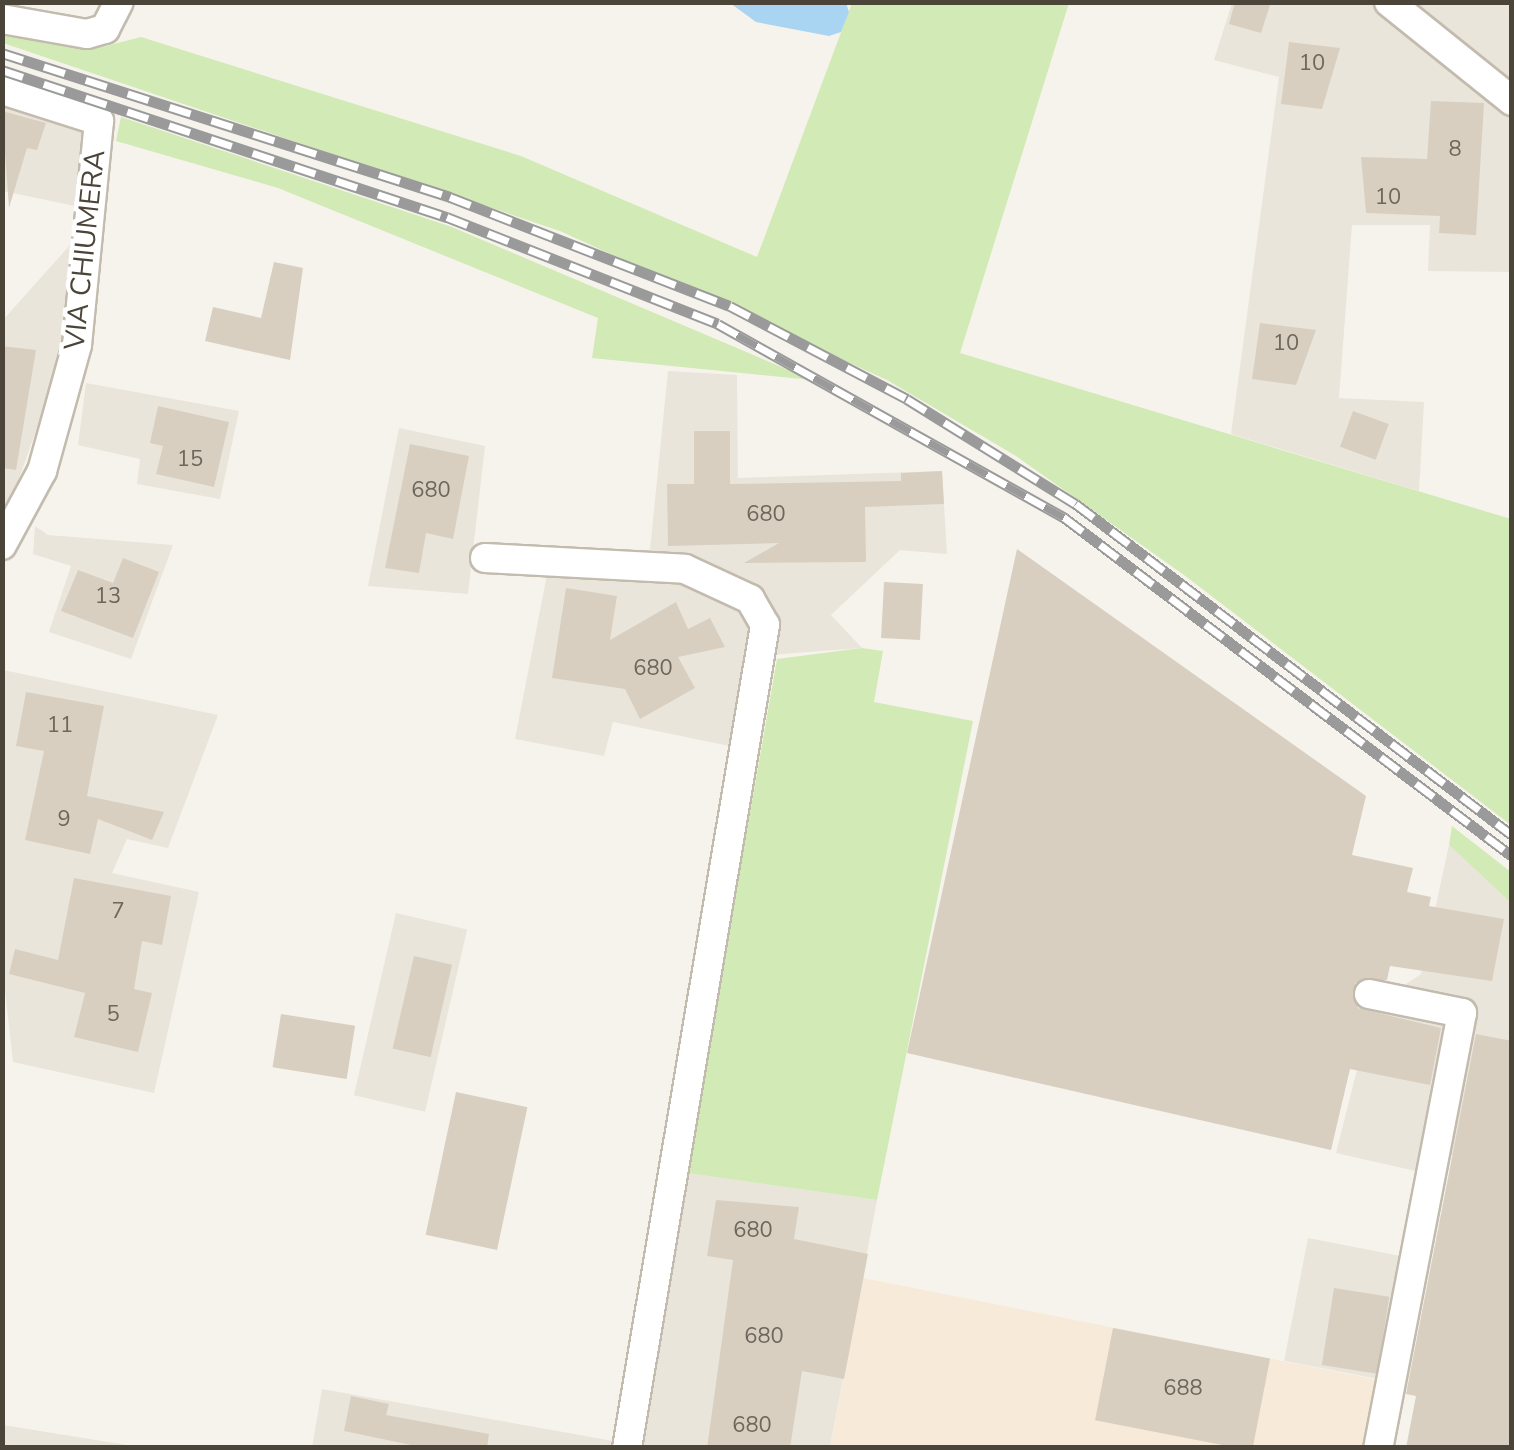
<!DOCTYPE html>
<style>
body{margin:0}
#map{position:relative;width:1514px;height:1450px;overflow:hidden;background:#f6f3ec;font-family:"Nunito Sans",sans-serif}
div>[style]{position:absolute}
.residential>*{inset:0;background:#eae5da;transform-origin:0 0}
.commercial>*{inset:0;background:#f7ead8}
.green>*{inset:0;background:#d2eab5}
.water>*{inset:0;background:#a9d4f2}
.building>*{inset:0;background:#d8cfc1;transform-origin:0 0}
.roads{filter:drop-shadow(2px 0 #c2bbae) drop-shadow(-2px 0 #c2bbae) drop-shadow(0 2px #c2bbae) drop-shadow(0 -2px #c2bbae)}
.street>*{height:28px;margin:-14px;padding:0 14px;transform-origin:14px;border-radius:14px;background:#fff}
.rail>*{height:11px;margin-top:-5.5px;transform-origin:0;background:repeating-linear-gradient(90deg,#fff 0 22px,#9a9a9a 0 44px);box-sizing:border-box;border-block:2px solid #9a9a9a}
span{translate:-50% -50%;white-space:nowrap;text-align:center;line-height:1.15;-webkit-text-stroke:9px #fff;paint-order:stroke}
.number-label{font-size:22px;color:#6e675b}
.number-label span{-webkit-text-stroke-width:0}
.street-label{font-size:28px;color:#4b4439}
.frame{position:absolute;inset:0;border:5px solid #4b4439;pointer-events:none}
</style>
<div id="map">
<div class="residential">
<i style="clip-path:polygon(1232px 3px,1373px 3px,1511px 116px,1511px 272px,1428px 271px,1430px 225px,1352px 225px,1339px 398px,1424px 402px,1419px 491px,1231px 434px,1279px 77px,1214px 60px)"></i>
<i style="clip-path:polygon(1402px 3px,1511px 3px,1511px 88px)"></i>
<i style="clip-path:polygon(3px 100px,88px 135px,80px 207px,3px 191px)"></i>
<i style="clip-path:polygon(78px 236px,66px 347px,3px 523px,3px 320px)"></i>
<i style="clip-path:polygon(668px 371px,737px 375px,738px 478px,942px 471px,947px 554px,900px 550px,831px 615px,862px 648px,756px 656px,739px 748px,613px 722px,604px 756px,515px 739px,552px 549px,650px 550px)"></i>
<i style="clip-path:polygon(86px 383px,239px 411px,220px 499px,137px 484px,140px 459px,78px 445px)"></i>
<i style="clip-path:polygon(399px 428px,485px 446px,468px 594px,368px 586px)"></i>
<i style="clip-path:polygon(35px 526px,48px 535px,173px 545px,131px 659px,49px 632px,71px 566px,33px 554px)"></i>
<i style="clip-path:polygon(3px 670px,218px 715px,168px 848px,127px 839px,112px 873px,199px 892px,154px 1093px,13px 1062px,3px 972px)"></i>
<i style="clip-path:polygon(1449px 845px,1511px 903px,1511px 1166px,1450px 1155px,1420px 1172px,1336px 1153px,1373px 1006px,1421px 974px)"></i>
<i style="left:396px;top:913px;width:73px;height:187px;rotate:13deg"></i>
<i style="clip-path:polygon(687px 1173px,877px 1200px,830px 1447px,633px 1448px)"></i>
<i style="left:1308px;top:1238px;width:98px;height:125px;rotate:11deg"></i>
<i style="clip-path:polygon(322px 1389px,619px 1442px,618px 1448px,312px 1448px)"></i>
<i style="clip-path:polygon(2px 1425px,3px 1425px,139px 1447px,3px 1447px)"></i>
</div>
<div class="commercial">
<i style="clip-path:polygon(863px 1278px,1383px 1381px,1370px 1447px,830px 1448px)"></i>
</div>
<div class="green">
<i style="clip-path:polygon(852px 3px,1069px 3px,960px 353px,1511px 519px,1511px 825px,1184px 575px,1016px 456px,887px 380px,560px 231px,3px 43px,2px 31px,102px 47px,141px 37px,521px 156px,757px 257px)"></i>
<i style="clip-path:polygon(121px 117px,452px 227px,812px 380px,592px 358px,598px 318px,278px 188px,116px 141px)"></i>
<i style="clip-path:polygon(862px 648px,883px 651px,874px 702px,973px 721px,877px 1200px,687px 1173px,777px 659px)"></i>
<i style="clip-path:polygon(1452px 826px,1511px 872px,1511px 903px,1449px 845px)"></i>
</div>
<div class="water">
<i style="clip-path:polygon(730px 3px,846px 3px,849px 12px,841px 32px,829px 36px,756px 22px)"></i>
</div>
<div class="building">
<i style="clip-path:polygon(1235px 2px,1271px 2px,1261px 33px,1229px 24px)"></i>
<i style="clip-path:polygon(1289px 42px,1340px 48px,1322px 109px,1281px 104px)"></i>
<i style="clip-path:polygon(1431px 101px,1484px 103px,1476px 235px,1439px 233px,1440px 216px,1366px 213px,1361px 157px,1427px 159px)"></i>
<i style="clip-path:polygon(2px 111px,46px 123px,37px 150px,27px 148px,9px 208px)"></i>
<i style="clip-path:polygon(274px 262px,303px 268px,290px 360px,205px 341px,213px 307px,261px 318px)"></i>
<i style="clip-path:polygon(1260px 323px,1316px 330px,1296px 385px,1252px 379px)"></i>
<i style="clip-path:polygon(2px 346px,36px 350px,16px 470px,2px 468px)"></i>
<i style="clip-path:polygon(158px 406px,229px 422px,214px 487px,156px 474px,163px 446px,150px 443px)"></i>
<i style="left:1353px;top:411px;width:38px;height:38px;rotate:20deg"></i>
<i style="clip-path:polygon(694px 431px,730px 431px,730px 484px,901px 481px,901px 473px,942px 471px,944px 504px,865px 507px,866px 562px,744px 563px,779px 543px,668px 546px,667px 484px,694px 484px)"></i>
<i style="clip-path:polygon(410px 444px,469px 456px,453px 539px,426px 533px,419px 573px,385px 568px)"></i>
<i style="clip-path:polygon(1017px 549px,1366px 796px,1352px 855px,1413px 868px,1407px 892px,1431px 897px,1429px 906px,1504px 919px,1492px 981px,1390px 966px,1387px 980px,1355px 983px,1358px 1008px,1441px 1028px,1430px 1085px,1350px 1069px,1331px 1150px,907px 1053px)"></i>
<i style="clip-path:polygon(123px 558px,159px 572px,133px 638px,61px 611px,78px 570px,113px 583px)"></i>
<i style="left:884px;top:582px;width:39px;height:56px;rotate:3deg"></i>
<i style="clip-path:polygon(566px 588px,617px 596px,610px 640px,676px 602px,688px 629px,710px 618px,725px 647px,678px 657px,695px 688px,640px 719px,625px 689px,552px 678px)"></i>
<i style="clip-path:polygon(26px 692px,104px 706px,87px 796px,164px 812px,152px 840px,98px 819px,90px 854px,25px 840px,44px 751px,16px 746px)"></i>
<i style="clip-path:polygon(74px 878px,171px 896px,162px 945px,142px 941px,134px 989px,152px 993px,138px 1052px,74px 1037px,85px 993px,9px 974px,15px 949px,58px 960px)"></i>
<i style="left:414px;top:956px;width:39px;height:95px;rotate:13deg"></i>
<i style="left:281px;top:1014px;width:75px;height:54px;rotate:9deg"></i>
<i style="clip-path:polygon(1476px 1034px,1512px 1041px,1512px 1448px,1406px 1448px,1416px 1396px,1406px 1394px)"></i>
<i style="left:456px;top:1092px;width:73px;height:146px;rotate:12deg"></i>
<i style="clip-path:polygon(716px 1200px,799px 1207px,794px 1239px,868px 1254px,844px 1379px,802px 1371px,790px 1448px,707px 1448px,733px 1260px,707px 1256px)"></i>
<i style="left:1334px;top:1288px;width:56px;height:78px;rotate:9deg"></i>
<i style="left:1113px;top:1328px;width:160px;height:94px;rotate:11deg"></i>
<i style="clip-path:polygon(351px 1396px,389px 1404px,386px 1415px,489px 1434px,487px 1448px,425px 1448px,344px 1431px)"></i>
</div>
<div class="roads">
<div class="street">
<i style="left:1389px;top:2px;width:158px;rotate:38.8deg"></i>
<i style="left:2px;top:19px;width:86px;rotate:10deg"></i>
<i style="left:87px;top:34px;width:19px;rotate:-16deg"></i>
<i style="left:105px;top:29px;width:30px;rotate:-63deg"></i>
<i style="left:2px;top:90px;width:102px;rotate:17.7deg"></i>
<i style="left:99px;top:121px;width:225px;rotate:95.6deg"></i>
<i style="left:77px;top:345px;width:131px;rotate:105.5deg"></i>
<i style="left:42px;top:471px;width:84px;rotate:118.4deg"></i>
<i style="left:485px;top:558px;width:200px;rotate:3.1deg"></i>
<i style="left:685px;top:569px;width:72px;rotate:24.8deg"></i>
<i style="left:750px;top:599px;width:30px;rotate:60deg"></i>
<i style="left:765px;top:625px;width:834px;rotate:99.52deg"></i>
<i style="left:1369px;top:994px;width:95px;rotate:11.5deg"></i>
<i style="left:1462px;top:1013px;width:443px;rotate:100.9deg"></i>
</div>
</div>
<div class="rail">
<i style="left:2px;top:53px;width:471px;rotate:17.8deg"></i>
<i style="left:450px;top:197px;width:300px;rotate:21.3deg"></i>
<i style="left:730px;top:306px;width:200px;rotate:27.7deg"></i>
<i style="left:907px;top:399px;width:199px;rotate:31.9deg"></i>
<i style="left:1076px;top:504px;width:547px;rotate:37.2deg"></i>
<i style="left:2px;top:70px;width:469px;rotate:18.3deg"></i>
<i style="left:447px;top:217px;width:291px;rotate:21.5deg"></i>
<i style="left:718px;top:324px;width:398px;rotate:29.2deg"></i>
<i style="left:1065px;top:518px;width:560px;rotate:37.09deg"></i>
</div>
<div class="number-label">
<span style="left:1312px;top:64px">10</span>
<span style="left:1455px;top:150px">8</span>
<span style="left:1388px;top:198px">10</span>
<span style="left:1286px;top:344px">10</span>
<span style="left:190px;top:460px">15</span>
<span style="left:431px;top:491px">680</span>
<span style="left:766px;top:515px">680</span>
<span style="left:108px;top:597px">13</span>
<span style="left:653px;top:669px">680</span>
<span style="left:60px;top:726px">11</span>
<span style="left:64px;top:820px">9</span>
<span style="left:118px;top:912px">7</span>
<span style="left:113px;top:1015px">5</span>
<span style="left:753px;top:1231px">680</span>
<span style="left:764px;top:1337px">680</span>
<span style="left:1183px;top:1389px">688</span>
<span style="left:752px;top:1426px">680</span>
</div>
<div class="street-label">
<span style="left:85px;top:250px;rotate:-84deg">VIA CHIUMERA</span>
</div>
<div class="frame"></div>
</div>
